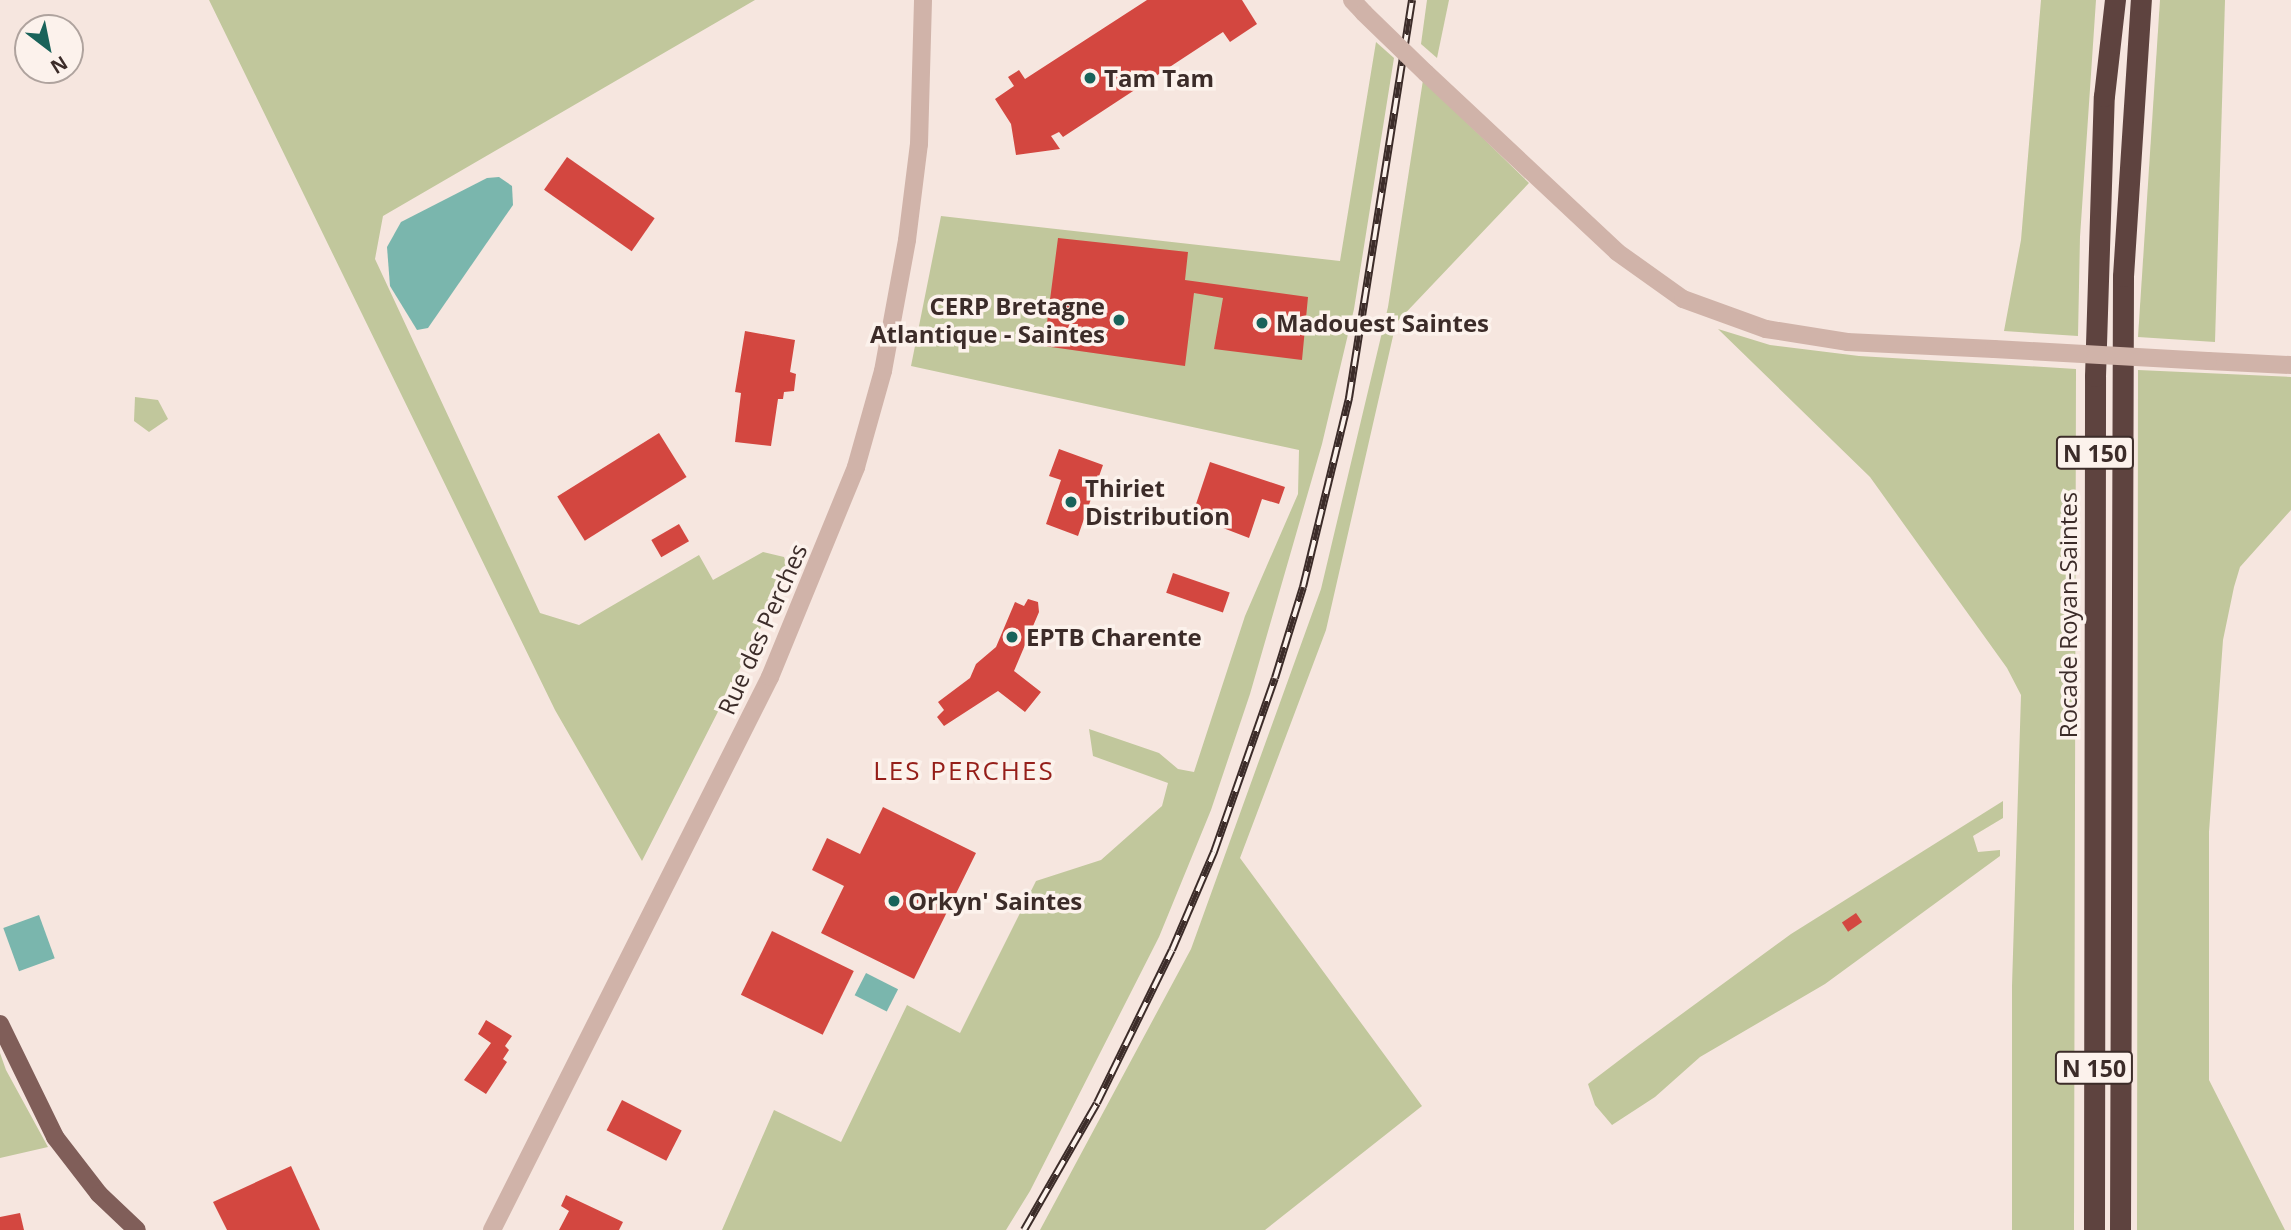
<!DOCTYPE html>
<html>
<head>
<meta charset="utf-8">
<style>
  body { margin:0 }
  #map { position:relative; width:2291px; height:1230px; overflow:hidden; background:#f6e6df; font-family:"Open Sans",sans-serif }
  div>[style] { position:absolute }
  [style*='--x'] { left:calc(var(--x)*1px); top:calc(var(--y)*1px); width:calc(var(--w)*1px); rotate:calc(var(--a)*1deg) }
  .green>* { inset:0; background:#c1c79c }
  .water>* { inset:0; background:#7ab6ad; transform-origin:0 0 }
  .building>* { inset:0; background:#d34740; transform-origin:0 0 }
  .minor>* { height:18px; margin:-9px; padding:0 9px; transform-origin:9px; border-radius:9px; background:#d0b3a9 }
  .major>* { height:18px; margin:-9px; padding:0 9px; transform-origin:9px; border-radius:9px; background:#805e59 }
  .highway>* { height:21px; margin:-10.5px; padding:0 10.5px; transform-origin:10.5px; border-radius:10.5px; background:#5e433f }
  .rail>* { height:8px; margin-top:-4px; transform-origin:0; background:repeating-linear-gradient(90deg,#fcf2ec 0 16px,#3c2c29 0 32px); box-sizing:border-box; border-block:2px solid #3c2c29 }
  .minor-bridge>* { height:18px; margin:-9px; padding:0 9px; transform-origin:9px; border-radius:9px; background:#d0b3a9 }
  .dots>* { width:19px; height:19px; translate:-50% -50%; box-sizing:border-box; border:4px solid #fcf2ec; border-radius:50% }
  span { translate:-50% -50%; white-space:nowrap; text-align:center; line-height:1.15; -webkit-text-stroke:7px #fcf2ec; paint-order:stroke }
  .shield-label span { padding:2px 5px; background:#fcf2ec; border:2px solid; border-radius:5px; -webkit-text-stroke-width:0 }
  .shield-label { font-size:23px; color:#3c2c29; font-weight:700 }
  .poi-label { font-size:24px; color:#3c2c29; font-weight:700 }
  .left { translate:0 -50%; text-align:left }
  .right { translate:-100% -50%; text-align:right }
  .street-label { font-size:24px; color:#3c2c29 }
  .neighbourhood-label { font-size:26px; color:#951e19; letter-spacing:2px }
  .north { position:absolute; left:14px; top:14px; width:70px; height:70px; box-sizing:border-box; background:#fcf2ec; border:2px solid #afa39e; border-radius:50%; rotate:148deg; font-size:19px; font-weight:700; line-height:28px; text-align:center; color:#3c2c29 }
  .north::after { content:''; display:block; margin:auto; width:24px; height:32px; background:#19635a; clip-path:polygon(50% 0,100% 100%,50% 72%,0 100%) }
</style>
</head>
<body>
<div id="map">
  <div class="green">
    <i style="clip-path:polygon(209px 0,755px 0,383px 216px,375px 259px,540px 613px,579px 625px,699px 555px,713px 580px,763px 552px,784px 557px,789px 572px,642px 861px,555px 710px)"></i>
    <i style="clip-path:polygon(1427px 0,1449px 0,1437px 58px,1421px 44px)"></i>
    <i style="clip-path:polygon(2041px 0,2096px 0,2080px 237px,2078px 336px,2004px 331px,2021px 240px)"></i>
    <i style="clip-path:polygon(2160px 0,2225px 0,2215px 342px,2138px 337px)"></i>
    <i style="clip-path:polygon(1376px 42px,1394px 58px,1354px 309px,1322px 444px,1250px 694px,1211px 810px,1159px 937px,1030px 1191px,1006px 1230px,722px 1230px,774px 1110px,841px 1142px,907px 1005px,960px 1033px,1036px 881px,1101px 860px,1162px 806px,1168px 783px,1093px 756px,1089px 729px,1159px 753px,1178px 769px,1194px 772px,1245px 616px,1298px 494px,1299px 450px,911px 366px,941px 216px,1340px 261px)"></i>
    <i style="clip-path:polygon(1423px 80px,1529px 183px,1396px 323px,1326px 630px,1240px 858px,1422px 1106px,1265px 1230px,1040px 1230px,1191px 949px,1321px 589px,1388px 307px)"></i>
    <i style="clip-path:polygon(1718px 329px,1770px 345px,1859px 356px,2076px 369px,2074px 1230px,2012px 1230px,2012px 986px,2021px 695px,2007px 668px,1870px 477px)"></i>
    <i style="clip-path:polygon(2138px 370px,2291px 377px,2291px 510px,2240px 567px,2234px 587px,2223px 640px,2209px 832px,2209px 1080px,2285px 1230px,2137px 1230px)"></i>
    <i style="clip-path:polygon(135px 397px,158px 400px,168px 419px,149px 432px,134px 421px)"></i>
    <i style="clip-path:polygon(2003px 801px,2003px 818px,1973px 836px,1978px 852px,2000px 850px,2000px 856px,1825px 984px,1700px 1057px,1655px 1097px,1612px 1125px,1595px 1105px,1588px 1084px,1638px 1046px,1791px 934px)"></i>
    <i style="clip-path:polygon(0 1053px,6px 1070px,48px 1147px,0 1158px)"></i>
  </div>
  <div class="water">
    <i style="clip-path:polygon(499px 177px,512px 186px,513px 205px,428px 328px,417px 330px,390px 286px,387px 247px,401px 222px,487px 178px)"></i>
    <i style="left:39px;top:915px;width:46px;height:38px;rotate:70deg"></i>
    <i style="left:866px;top:973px;width:36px;height:25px;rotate:27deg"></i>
  </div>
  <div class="building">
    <i style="clip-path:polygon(1147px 0,1242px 0,1257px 24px,1230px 42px,1223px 32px,1063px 137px,1059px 132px,1051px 136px,1060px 149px,1016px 155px,1011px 124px,995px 99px,1014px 86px,1008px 77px,1019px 70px,1025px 79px)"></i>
    <i style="left:567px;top:157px;width:107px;height:40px;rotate:35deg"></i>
    <i style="clip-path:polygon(1058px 238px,1188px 252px,1185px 280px,1308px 297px,1302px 360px,1214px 349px,1223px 298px,1194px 293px,1185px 366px,1044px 346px)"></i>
    <i style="clip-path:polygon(745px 331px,795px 340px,790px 372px,796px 374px,794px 391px,784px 392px,783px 399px,778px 399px,771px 446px,735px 442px,741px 393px,735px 392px)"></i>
    <i style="left:659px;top:433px;width:52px;height:120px;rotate:58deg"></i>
    <i style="clip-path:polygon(1059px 449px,1103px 465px,1078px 536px,1046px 524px,1061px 480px,1049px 476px)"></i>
    <i style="clip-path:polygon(1210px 462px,1285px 487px,1279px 504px,1262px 499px,1249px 538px,1192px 516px)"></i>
    <i style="left:679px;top:524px;width:20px;height:32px;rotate:60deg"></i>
    <i style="left:1173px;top:573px;width:60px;height:21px;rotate:19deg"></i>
    <i style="clip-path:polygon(1028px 599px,1038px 602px,1039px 612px,1014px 671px,1041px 692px,1025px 712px,998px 691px,944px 726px,937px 717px,944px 710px,938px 702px,970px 678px,976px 664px,996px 647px,1015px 602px,1024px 606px)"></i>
    <i style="clip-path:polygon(883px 807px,976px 853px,914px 979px,821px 933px,844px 886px,812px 870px,827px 838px,860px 854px)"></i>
    <i style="left:1856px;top:913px;width:11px;height:17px;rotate:56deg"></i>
    <i style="left:772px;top:931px;width:91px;height:71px;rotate:26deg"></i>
    <i style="clip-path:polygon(486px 1020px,512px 1036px,505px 1046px,509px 1050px,503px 1059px,507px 1062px,486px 1094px,464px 1080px,491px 1043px,478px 1034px)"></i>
    <i style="left:622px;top:1100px;width:67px;height:34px;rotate:27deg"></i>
    <i style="clip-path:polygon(291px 1166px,320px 1230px,227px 1230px,213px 1202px)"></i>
    <i style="clip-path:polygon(566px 1195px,623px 1222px,619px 1230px,559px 1230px,569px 1211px,561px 1206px)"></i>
    <i style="clip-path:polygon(20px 1213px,24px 1230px,0 1230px,0 1217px)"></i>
  </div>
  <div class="minor">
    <i style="--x:1352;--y:0;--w:18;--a:47"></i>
    <i style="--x:1426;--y:73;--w:262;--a:43.1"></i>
    <i style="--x:1617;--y:252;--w:81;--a:35.5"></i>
    <i style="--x:1683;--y:299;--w:88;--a:19.9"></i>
    <i style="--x:1766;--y:329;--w:82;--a:9.1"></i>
    <i style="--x:1847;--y:342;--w:147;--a:2.7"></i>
    <i style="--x:2208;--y:361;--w:83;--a:2.8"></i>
    <i style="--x:492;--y:1230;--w:619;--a:-63.31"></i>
    <i style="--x:770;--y:677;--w:227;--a:-67.7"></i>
    <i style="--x:856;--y:467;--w:100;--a:-74.3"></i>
    <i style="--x:883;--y:371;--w:133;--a:-79.6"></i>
    <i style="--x:907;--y:240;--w:97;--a:-82.9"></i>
    <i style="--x:919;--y:144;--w:144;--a:-88.4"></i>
  </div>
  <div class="major">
    <i style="--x:0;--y:1024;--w:126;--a:64"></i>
    <i style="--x:55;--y:1137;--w:72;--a:52.3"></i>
    <i style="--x:99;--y:1194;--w:52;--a:43.5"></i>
  </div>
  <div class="highway">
    <i style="--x:2094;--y:1230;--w:854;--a:-89.93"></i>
    <i style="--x:2095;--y:376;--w:280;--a:-88.2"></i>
    <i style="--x:2104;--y:96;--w:97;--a:-83.5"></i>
    <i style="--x:2120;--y:1230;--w:954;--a:-89.82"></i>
    <i style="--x:2123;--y:276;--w:277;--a:-86.3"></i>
  </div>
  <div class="rail">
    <i style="--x:1024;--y:1230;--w:146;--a:-60.1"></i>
    <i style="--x:1097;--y:1103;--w:170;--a:-63.9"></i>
    <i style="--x:1172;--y:950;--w:107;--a:-66.8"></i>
    <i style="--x:1214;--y:852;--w:184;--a:-70.7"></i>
    <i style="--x:1275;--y:678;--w:95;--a:-72.9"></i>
    <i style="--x:1303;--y:587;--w:195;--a:-76.3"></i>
    <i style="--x:1349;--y:398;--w:403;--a:-81"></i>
  </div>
  <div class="minor-bridge">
    <i style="--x:1364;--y:13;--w:86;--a:44.1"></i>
    <i style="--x:1994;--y:349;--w:214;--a:3.2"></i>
  </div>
  <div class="dots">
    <i style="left:1090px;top:78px;background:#19635a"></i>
    <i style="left:1119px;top:320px;background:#19635a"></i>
    <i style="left:1262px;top:323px;background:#19635a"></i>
    <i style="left:1071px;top:502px;background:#19635a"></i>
    <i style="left:1012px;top:637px;background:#19635a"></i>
    <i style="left:894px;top:901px;background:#19635a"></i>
  </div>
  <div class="shield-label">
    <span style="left:2095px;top:453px">N 150</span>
    <span style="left:2094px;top:1068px">N 150</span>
  </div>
  <div class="poi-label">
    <span class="left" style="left:1104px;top:78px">Tam Tam</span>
    <span class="right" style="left:1105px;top:320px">CERP Bretagne<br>Atlantique - Saintes</span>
    <span class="left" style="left:1276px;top:323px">Madouest Saintes</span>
    <span class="left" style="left:1085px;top:502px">Thiriet<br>Distribution</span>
    <span class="left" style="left:1026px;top:637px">EPTB Charente</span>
    <span class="left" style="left:908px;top:901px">Orkyn' Saintes</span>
  </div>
  <div class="street-label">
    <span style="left:2068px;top:615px;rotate:-90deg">Rocade Royan-Saintes</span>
    <span style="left:762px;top:629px;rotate:-66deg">Rue des Perches</span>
  </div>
  <div class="neighbourhood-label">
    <span style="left:964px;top:771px">LES PERCHES</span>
  </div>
  <div class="north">N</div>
</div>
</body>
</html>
